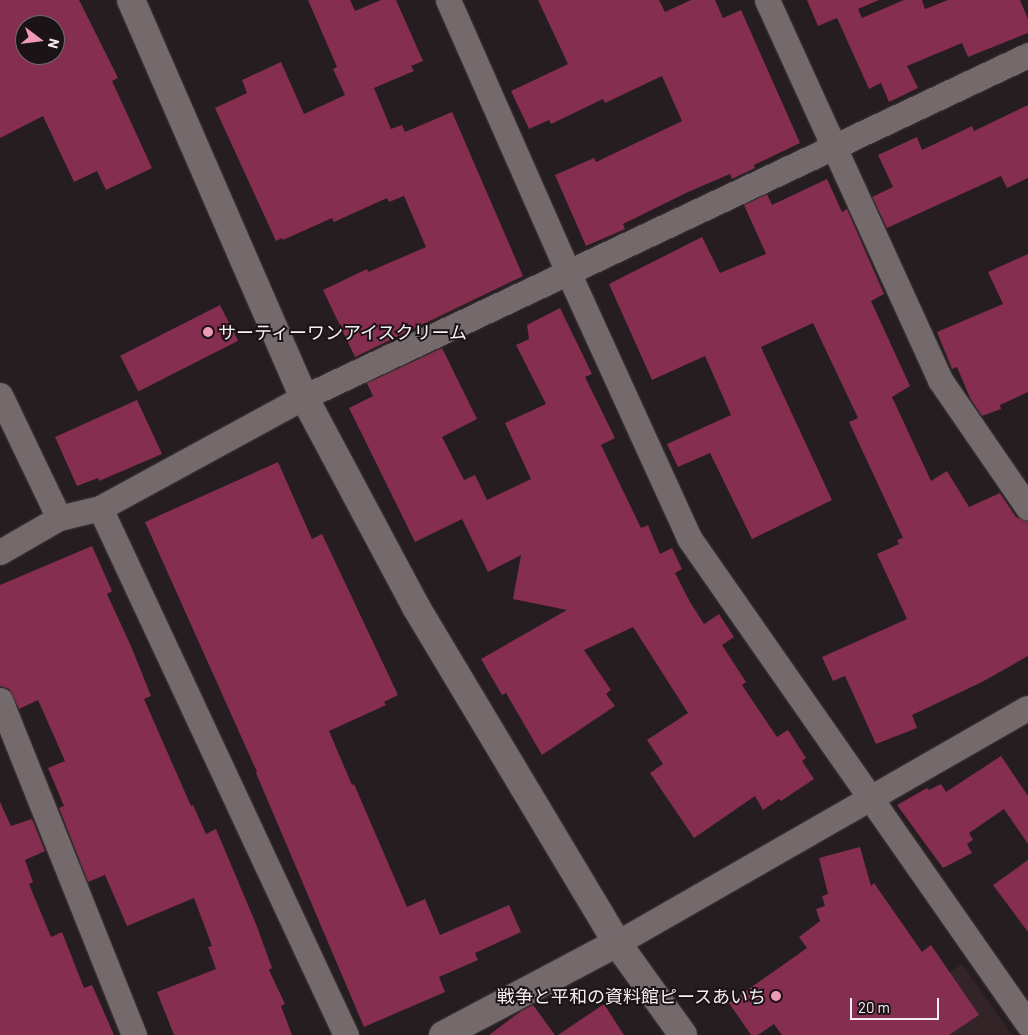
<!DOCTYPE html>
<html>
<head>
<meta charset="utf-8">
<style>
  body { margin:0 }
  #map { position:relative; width:1028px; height:1035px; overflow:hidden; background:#251d1f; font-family:Barlow,"Noto Sans JP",sans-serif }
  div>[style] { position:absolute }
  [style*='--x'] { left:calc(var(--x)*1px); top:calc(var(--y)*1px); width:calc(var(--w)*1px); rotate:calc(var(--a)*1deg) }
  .built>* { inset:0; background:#332428 }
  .building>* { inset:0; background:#852e4f; transform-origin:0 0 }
  .roads { filter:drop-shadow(0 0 1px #413a3c) drop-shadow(0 0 1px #413a3c) }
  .minor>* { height:25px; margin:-12.5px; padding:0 12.5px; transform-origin:12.5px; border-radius:12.5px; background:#746a6c }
  .tertiary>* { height:28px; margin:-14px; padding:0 14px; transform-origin:14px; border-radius:14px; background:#746a6c }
  .dots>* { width:14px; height:14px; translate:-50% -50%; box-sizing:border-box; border:2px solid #1b1316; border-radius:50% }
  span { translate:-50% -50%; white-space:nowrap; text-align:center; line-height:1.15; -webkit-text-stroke:4px #1b1316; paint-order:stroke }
  .poi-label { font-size:18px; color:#f4eef0 }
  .left { translate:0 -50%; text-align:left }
  .right { translate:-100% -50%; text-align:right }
  .north { position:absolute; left:15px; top:15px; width:50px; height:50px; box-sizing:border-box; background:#1b1316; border:1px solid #726b6d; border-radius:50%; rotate:105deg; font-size:14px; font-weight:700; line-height:20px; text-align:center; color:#f4eef0 }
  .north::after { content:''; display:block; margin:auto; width:18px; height:22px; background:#f09ab5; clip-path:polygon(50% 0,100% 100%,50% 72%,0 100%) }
  .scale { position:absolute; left:850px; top:998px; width:89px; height:22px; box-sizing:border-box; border:2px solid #f4eef0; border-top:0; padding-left:6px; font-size:15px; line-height:18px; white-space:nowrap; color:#f4eef0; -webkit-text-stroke:4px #1b1316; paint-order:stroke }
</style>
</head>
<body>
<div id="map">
  <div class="built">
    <i style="clip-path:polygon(962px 964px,1012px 1035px,857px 1035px)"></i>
  </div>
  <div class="building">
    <i style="clip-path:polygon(evenodd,0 0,79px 0,118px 78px,112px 81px,152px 168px,106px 190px,97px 171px,74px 182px,43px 116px,0 138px,0 0,25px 25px,55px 25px,55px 55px,25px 55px,25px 25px)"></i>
    <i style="clip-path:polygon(308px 0,350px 0,355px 11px,381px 0,396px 0,423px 61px,411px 66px,414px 71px,374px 88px,391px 129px,402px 125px,405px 132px,452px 112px,523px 276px,355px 357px,323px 290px,367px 269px,368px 272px,426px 247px,404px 196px,389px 202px,387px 198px,334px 222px,332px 218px,283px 240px,282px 238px,276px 241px,215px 108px,247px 93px,242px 80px,281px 62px,304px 114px,345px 95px,333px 69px,337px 67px)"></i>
    <i style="clip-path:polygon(538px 0,659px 0,665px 12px,691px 0,715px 0,723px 18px,741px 10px,800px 143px,754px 165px,755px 168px,732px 179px,730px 174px,688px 192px,623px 224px,625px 229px,586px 246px,555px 175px,594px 158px,596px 162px,682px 121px,662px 76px,605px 103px,603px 99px,551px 124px,549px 120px,529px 129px,511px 91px,568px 64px)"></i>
    <i style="clip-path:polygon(807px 0,879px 0,858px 9px,862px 18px,904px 0,922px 0,925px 9px,948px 0,1020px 0,1028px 19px,1028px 33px,968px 57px,962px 43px,907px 66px,918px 88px,889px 102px,881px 83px,869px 89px,837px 18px,818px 26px)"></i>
    <i style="clip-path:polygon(1028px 105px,1028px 178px,1007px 188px,1001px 176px,887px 228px,872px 197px,893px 187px,878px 155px,917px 137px,922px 150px,972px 126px,974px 131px)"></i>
    <i style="clip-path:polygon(827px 179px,842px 212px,847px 209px,884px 294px,871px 301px,910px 386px,892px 397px,931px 481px,947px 471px,969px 507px,1000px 493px,1016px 517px,1028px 522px,1028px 656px,982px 682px,912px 715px,917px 728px,876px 744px,845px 676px,833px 681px,822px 657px,907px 619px,877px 554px,899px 544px,897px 540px,903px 538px,849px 422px,858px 418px,813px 323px,761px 347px,832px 500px,752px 539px,710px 453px,678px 467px,667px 444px,731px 415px,705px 356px,652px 380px,609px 284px,702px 237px,720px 273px,766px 254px,744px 205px,767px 194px,772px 205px)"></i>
    <i style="clip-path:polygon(1028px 254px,1028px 392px,1000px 405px,1001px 409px,982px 416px,970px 398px,957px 367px,952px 369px,937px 332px,1003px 304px,988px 272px)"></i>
    <i style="left:220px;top:305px;width:40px;height:112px;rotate:63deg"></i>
    <i style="clip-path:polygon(560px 308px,592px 374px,585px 377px,615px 438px,601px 445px,641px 528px,648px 525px,660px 554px,672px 548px,682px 569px,675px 573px,690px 602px,704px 624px,719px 614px,734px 637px,722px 645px,746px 682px,742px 685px,777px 737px,788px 730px,806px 758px,802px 761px,814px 779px,781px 801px,779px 799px,763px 810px,755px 796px,694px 838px,650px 773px,663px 764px,647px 740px,688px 713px,633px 627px,584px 650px,611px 690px,606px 694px,615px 706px,542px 755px,506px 693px,502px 695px,481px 659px,567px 610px,513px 599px,521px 555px,488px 572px,462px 519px,415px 542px,349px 408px,373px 396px,367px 383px,442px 348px,477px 419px,442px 437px,464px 480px,475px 475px,487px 500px,531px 479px,505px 423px,546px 404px,516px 345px,529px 339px,527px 325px)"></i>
    <i style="clip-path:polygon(137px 400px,162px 454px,99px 481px,98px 478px,77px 486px,55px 437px)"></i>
    <i style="clip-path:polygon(278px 462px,312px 539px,322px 534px,398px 695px,384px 702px,386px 705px,329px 731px,352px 785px,354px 784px,407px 907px,425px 899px,440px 935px,509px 905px,521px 932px,475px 953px,478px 960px,439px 977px,445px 992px,364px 1027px,256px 773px,257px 772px,145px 522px)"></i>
    <i style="clip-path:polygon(92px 546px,112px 591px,107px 594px,131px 646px,151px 696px,144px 699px,191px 806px,193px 805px,206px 834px,216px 829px,256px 924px,272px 968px,269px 970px,285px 1004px,281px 1006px,292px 1035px,174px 1035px,157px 992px,216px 969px,208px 947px,212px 946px,194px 898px,127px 926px,105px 875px,88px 882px,59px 808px,64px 806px,48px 768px,65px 761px,38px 700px,19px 709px,9px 689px,0 686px,0 585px)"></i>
    <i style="clip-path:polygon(1001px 756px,1028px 796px,1028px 844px,1004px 809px,969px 833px,973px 840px,967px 844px,972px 853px,943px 868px,897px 805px,927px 788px,929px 790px,941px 784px,946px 792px)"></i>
    <i style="clip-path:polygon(0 802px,11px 826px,32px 819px,45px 851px,25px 860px,33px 882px,29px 884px,51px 937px,62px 932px,84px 988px,92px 985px,114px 1035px,0 1035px)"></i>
    <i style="clip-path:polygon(860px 847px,871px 886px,874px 883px,922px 952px,931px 945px,979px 1015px,949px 1035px,782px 1035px,774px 1024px,758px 1035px,751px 1035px,729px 1003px,807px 948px,799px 937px,820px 921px,816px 909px,825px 906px,822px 896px,828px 894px,819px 858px)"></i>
    <i style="clip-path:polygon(1028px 860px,1028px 932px,993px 885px)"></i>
    <i style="clip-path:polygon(604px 1004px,624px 1035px,558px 1035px)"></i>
    <i style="clip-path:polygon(533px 1005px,555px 1035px,489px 1035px,521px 1011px)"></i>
  </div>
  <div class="roads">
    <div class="minor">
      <i style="--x:448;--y:0;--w:297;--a:66.2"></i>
      <i style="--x:568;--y:272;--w:292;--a:65.5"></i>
      <i style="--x:689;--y:538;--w:593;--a:55.1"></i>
      <i style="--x:767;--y:0;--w:418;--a:65.5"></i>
      <i style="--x:940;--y:380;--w:155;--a:55.5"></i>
      <i style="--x:0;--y:395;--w:136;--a:64.4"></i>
      <i style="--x:100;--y:508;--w:582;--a:64.98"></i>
      <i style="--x:0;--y:552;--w:68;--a:-30"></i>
      <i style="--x:59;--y:518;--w:42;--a:-13.7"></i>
      <i style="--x:100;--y:508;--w:232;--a:-28.6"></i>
      <i style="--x:304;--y:397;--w:801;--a:-25.28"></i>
      <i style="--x:0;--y:700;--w:361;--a:68.2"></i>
      <i style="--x:617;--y:943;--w:473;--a:-29.8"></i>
    </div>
    <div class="tertiary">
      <i style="--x:131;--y:0;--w:433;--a:66.5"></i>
      <i style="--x:304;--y:397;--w:238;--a:61.9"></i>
      <i style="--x:416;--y:607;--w:392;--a:59.1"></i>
      <i style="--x:617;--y:943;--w:113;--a:54.3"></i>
      <i style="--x:443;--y:1035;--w:197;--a:-27.9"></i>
    </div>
  </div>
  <div class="dots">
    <i style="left:208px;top:332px;background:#f09ab5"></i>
    <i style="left:776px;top:996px;background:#f09ab5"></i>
  </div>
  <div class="poi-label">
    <span class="left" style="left:218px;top:332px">サーティーワンアイスクリーム</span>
    <span class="right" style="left:766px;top:996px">戦争と平和の資料館ピースあいち</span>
  </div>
  <div class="north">N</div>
  <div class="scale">20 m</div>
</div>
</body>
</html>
